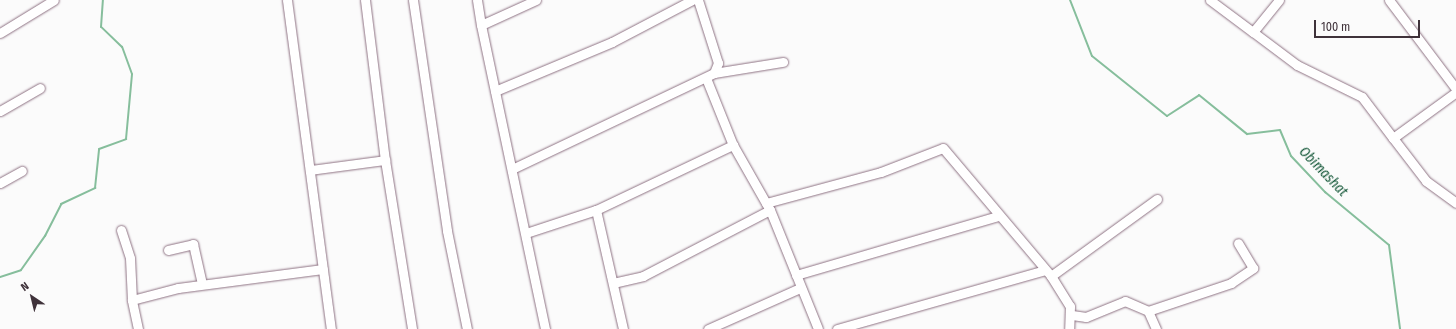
<!DOCTYPE html>
<html>
<head>
<meta charset="utf-8">
<style>
  body { margin:0 }
  #map { position:relative; width:1456px; height:329px; overflow:hidden; background:#fbfbfb; font-family:"Fira Sans Condensed",sans-serif }
  div>[style] { position:absolute }
  [style*='--x'] { left:calc(var(--x)*1px); top:calc(var(--y)*1px); width:calc(var(--w)*1px); rotate:calc(var(--a)*1deg) }
  .stream>* { height:2px; margin:-1px; padding:0 1px; transform-origin:1px; border-radius:1px; background:#86be9c }
  .roads { filter:drop-shadow(0 0 1px #8e7283) drop-shadow(0 0 1px #8e7283) }
  .minor>* { height:9px; margin:-4.5px; padding:0 4.5px; transform-origin:4.5px; border-radius:4.5px; background:#fff }
  span { translate:-50% -50%; white-space:nowrap; text-align:center; line-height:1.15; -webkit-text-stroke:3px #fbfbfb; paint-order:stroke }
  .water-label { font-size:14px; color:#0e5333; font-style:italic }
  .north { position:absolute; left:12px; top:277px; width:40px; height:40px; -webkit-text-stroke:3px #fbfbfb; paint-order:stroke; rotate:325deg; font-size:11px; font-weight:700; line-height:16px; text-align:center; color:#3f323a }
  .north::after { content:''; display:block; margin:auto; width:14px; height:18px; background:#3f323a; clip-path:polygon(50% 0,100% 100%,50% 72%,0 100%) }
  .scale { position:absolute; left:1314px; top:20px; width:106px; height:18px; box-sizing:border-box; border:2px solid #3f323a; border-top:0; padding-left:5px; font-size:12px; line-height:14px; white-space:nowrap; color:#3f323a; -webkit-text-stroke:3px #fbfbfb; paint-order:stroke }
</style>
</head>
<body>
<div id="map">
  <div class="stream">
    <i style="--x:1070;--y:0;--w:60;--a:68.6"></i>
    <i style="--x:1092;--y:56;--w:96;--a:38.7"></i>
    <i style="--x:1167;--y:116;--w:38;--a:-33"></i>
    <i style="--x:1199;--y:95;--w:62;--a:39.1"></i>
    <i style="--x:1247;--y:134;--w:33;--a:-7"></i>
    <i style="--x:1280;--y:130;--w:28;--a:67"></i>
    <i style="--x:1291;--y:156;--w:50;--a:46.6"></i>
    <i style="--x:1325;--y:192;--w:83;--a:39.6"></i>
    <i style="--x:1389;--y:245;--w:85;--a:82.5"></i>
    <i style="--x:0;--y:277;--w:22;--a:-18"></i>
    <i style="--x:21;--y:270;--w:42;--a:-54.8"></i>
    <i style="--x:45;--y:236;--w:36;--a:-63"></i>
    <i style="--x:61;--y:204;--w:38;--a:-25"></i>
    <i style="--x:95;--y:188;--w:39;--a:-84"></i>
    <i style="--x:99;--y:149;--w:29;--a:-20"></i>
    <i style="--x:126;--y:139;--w:65;--a:-84.7"></i>
    <i style="--x:132;--y:74;--w:29;--a:-110"></i>
    <i style="--x:122;--y:47;--w:29;--a:-136"></i>
    <i style="--x:101;--y:27;--w:27;--a:-86"></i>
  </div>
  <div class="roads">
    <div class="minor">
      <i style="--x:287;--y:0;--w:332;--a:82.4"></i>
      <i style="--x:365;--y:0;--w:161;--a:82.9"></i>
      <i style="--x:385;--y:160;--w:171;--a:80.9"></i>
      <i style="--x:413;--y:0;--w:233;--a:81.6"></i>
      <i style="--x:447;--y:231;--w:100;--a:78.5"></i>
      <i style="--x:477;--y:0;--w:25;--a:81"></i>
      <i style="--x:536;--y:0;--w:60;--a:155.6"></i>
      <i style="--x:481;--y:25;--w:311;--a:78.1"></i>
      <i style="--x:1210;--y:0;--w:54;--a:36.7"></i>
      <i style="--x:1279;--y:0;--w:41;--a:129.1"></i>
      <i style="--x:1253;--y:32;--w:55;--a:36.9"></i>
      <i style="--x:1297;--y:65;--w:72;--a:26.2"></i>
      <i style="--x:1362;--y:97;--w:51;--a:52.9"></i>
      <i style="--x:1393;--y:138;--w:78;--a:-36.1"></i>
      <i style="--x:1389;--y:0;--w:111;--a:53"></i>
      <i style="--x:0;--y:33;--w:63;--a:-31.4"></i>
      <i style="--x:714;--y:73;--w:70;--a:-9.1"></i>
      <i style="--x:706;--y:78;--w:72;--a:68.1"></i>
      <i style="--x:733;--y:145;--w:75;--a:60.4"></i>
      <i style="--x:770;--y:210;--w:128;--a:68"></i>
      <i style="--x:495;--y:91;--w:127;--a:-22.7"></i>
      <i style="--x:612;--y:42;--w:90;--a:-27.7"></i>
      <i style="--x:0;--y:111;--w:46;--a:-29.9"></i>
      <i style="--x:1393;--y:138;--w:54;--a:52.5"></i>
      <i style="--x:1426;--y:181;--w:37;--a:36"></i>
      <i style="--x:512;--y:169;--w:224;--a:-25.4"></i>
      <i style="--x:714;--y:73;--w:11;--a:-68"></i>
      <i style="--x:718;--y:63;--w:66;--a:-107.6"></i>
      <i style="--x:310;--y:170;--w:76;--a:-7.6"></i>
      <i style="--x:0;--y:183;--w:25;--a:-29"></i>
      <i style="--x:766;--y:203;--w:119;--a:-15.1"></i>
      <i style="--x:881;--y:172;--w:66;--a:-21.2"></i>
      <i style="--x:943;--y:148;--w:167;--a:49.8"></i>
      <i style="--x:1051;--y:276;--w:36;--a:58"></i>
      <i style="--x:1070;--y:306;--w:23;--a:92"></i>
      <i style="--x:596;--y:210;--w:122;--a:77.2"></i>
      <i style="--x:121;--y:230;--w:29;--a:72"></i>
      <i style="--x:130;--y:258;--w:42;--a:87.3"></i>
      <i style="--x:526;--y:233;--w:74;--a:-18.2"></i>
      <i style="--x:596;--y:210;--w:152;--a:-25.4"></i>
      <i style="--x:168;--y:250;--w:26;--a:-13"></i>
      <i style="--x:193;--y:244;--w:41;--a:77.3"></i>
      <i style="--x:796;--y:275;--w:210;--a:-16.3"></i>
      <i style="--x:1051;--y:276;--w:131;--a:-36"></i>
      <i style="--x:613;--y:283;--w:31;--a:-13"></i>
      <i style="--x:643;--y:276;--w:143;--a:-27.5"></i>
      <i style="--x:1148;--y:311;--w:88;--a:-18.6"></i>
      <i style="--x:1231;--y:283;--w:27;--a:-34"></i>
      <i style="--x:1253;--y:268;--w:29;--a:-121"></i>
      <i style="--x:1072;--y:315;--w:14;--a:8"></i>
      <i style="--x:1086;--y:317;--w:42;--a:-22.3"></i>
      <i style="--x:1125;--y:301;--w:25;--a:23"></i>
      <i style="--x:1148;--y:311;--w:20;--a:66"></i>
      <i style="--x:138;--y:329;--w:30;--a:-102"></i>
      <i style="--x:132;--y:300;--w:48;--a:-14.6"></i>
      <i style="--x:178;--y:288;--w:146;--a:-7.5"></i>
      <i style="--x:708;--y:329;--w:101;--a:-24"></i>
      <i style="--x:837;--y:329;--w:216;--a:-15.8"></i>
    </div>
  </div>
  <div class="water-label">
    <span style="left:1323px;top:172px;rotate:46deg">Obimashat</span>
  </div>
  <div class="north">N</div>
  <div class="scale">100 m</div>
</div>
</body>
</html>
